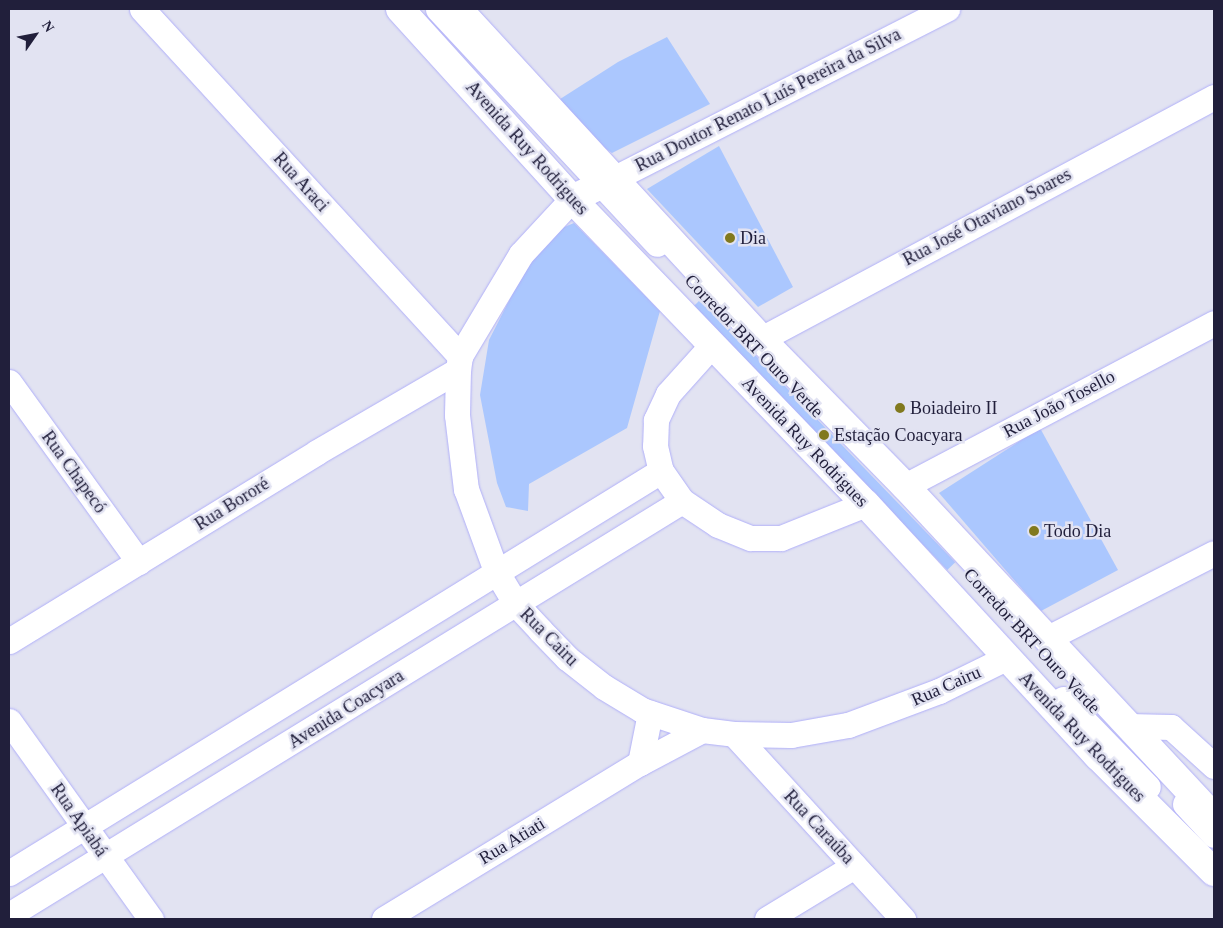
<!DOCTYPE html>
<html>
<head>
<meta charset="utf-8">
<style>
  body { margin:0 }
  #map { position:relative; width:1223px; height:928px; overflow:hidden; background:#e2e3f2; font-family:"Times New Roman",serif }
  div>[style] { position:absolute }
  [style*='--x'] { left:calc(var(--x)*1px); top:calc(var(--y)*1px); width:calc(var(--w)*1px); rotate:calc(var(--a)*1deg) }
  .building>* { inset:0; background:#abc7fe; transform-origin:0 0 }
  .roads { filter:drop-shadow(0 0 1px #b0aff9) drop-shadow(0 0 1px #b0aff9) }
  .minor>* { height:25px; margin:-12.5px; padding:0 12.5px; transform-origin:12.5px; border-radius:12.5px; background:#fff }
  .major>* { height:28px; margin:-14px; padding:0 14px; transform-origin:14px; border-radius:14px; background:#fff }
  .dots>* { width:14px; height:14px; translate:-50% -50%; box-sizing:border-box; border:2px solid #e2e3f2; border-radius:50% }
  span { translate:-50% -50%; white-space:nowrap; text-align:center; line-height:1.15; -webkit-text-stroke:5px #e2e3f2; paint-order:stroke }
  .street-label { font-size:18px; color:#211f3b }
  .poi-label { font-size:18px; color:#211f3b }
  .left { translate:0 -50%; text-align:left }
  .frame { position:absolute; inset:0; border:10px solid #211f3b; pointer-events:none }
  .north { position:absolute; left:10px; top:10px; width:50px; height:50px; -webkit-text-stroke:4px #e2e3f2; paint-order:stroke; rotate:57deg; font-size:14px; font-weight:700; line-height:20px; text-align:center; color:#211f3b }
  .north::after { content:''; display:block; margin:auto; width:18px; height:22px; background:#211f3b; clip-path:polygon(50% 0,100% 100%,50% 72%,0 100%) }
</style>
</head>
<body>
<div id="map">
  <div class="building">
    <i style="clip-path:polygon(667px 37px,710px 104px,612px 153px,595px 142px,557px 101px,618px 62px)"></i>
    <i style="clip-path:polygon(719px 146px,793px 287px,758px 307px,647px 189px)"></i>
    <i style="clip-path:polygon(574px 223px,660px 311px,627px 428px,529px 484px,528px 511px,506px 507px,497px 483px,480px 395px,489px 340px,519px 281px,550px 233px)"></i>
    <i style="left:701px;top:299px;width:366px;height:11px;rotate:46deg"></i>
    <i style="clip-path:polygon(1040px 428px,1118px 570px,1041px 611px,939px 493px)"></i>
  </div>
  <div class="roads">
    <div class="minor">
      <i style="--x:142;--y:9;--w:471;--a:47.5"></i>
      <i style="--x:438;--y:9;--w:321;--a:47"></i>
      <i style="--x:615;--y:178;--w:373;--a:-27"></i>
      <i style="--x:572;--y:199;--w:75;--a:132.8"></i>
      <i style="--x:521;--y:254;--w:119;--a:120.9"></i>
      <i style="--x:460;--y:356;--w:14;--a:98"></i>
      <i style="--x:458;--y:370;--w:45;--a:91.3"></i>
      <i style="--x:457;--y:415;--w:75;--a:83.1"></i>
      <i style="--x:466;--y:489;--w:87;--a:69.9"></i>
      <i style="--x:496;--y:571;--w:37;--a:59"></i>
      <i style="--x:515;--y:603;--w:37;--a:47"></i>
      <i style="--x:540;--y:630;--w:39;--a:46"></i>
      <i style="--x:567;--y:658;--w:47;--a:38.1"></i>
      <i style="--x:604;--y:687;--w:44;--a:31.2"></i>
      <i style="--x:642;--y:710;--w:63;--a:18.4"></i>
      <i style="--x:702;--y:730;--w:32;--a:7"></i>
      <i style="--x:734;--y:734;--w:57;--a:1"></i>
      <i style="--x:791;--y:735;--w:58;--a:-10"></i>
      <i style="--x:848;--y:725;--w:97;--a:-20.5"></i>
      <i style="--x:939;--y:691;--w:75;--a:-26.2"></i>
      <i style="--x:761;--y:339;--w:514;--a:-28.11"></i>
      <i style="--x:711;--y:346;--w:64;--a:131.9"></i>
      <i style="--x:668;--y:394;--w:29;--a:115"></i>
      <i style="--x:656;--y:420;--w:26;--a:92"></i>
      <i style="--x:655;--y:446;--w:26;--a:77"></i>
      <i style="--x:661;--y:471;--w:37;--a:55"></i>
      <i style="--x:682;--y:501;--w:43;--a:33.7"></i>
      <i style="--x:718;--y:525;--w:35;--a:22"></i>
      <i style="--x:751;--y:538;--w:30;--a:0"></i>
      <i style="--x:781;--y:538;--w:92;--a:-21.8"></i>
      <i style="--x:9;--y:382;--w:222;--a:54.2"></i>
      <i style="--x:905;--y:486;--w:349;--a:-27.8"></i>
      <i style="--x:1048;--y:638;--w:186;--a:-27.1"></i>
      <i style="--x:9;--y:641;--w:361;--a:-31.5"></i>
      <i style="--x:317;--y:452;--w:163;--a:-30.2"></i>
      <i style="--x:1063;--y:699;--w:122;--a:46"></i>
      <i style="--x:9;--y:721;--w:244;--a:54.4"></i>
      <i style="--x:1128;--y:726;--w:43;--a:1.3"></i>
      <i style="--x:1171;--y:727;--w:58;--a:42.2"></i>
      <i style="--x:734;--y:734;--w:251;--a:47.6"></i>
      <i style="--x:640;--y:763;--w:51;--a:-78.7"></i>
      <i style="--x:1185;--y:804;--w:42;--a:46.9"></i>
      <i style="--x:9;--y:873;--w:766;--a:-31.66"></i>
      <i style="--x:9;--y:915;--w:790;--a:-31.6"></i>
      <i style="--x:384;--y:919;--w:300;--a:-31.4"></i>
      <i style="--x:640;--y:763;--w:70;--a:-28"></i>
      <i style="--x:767;--y:919;--w:102;--a:-31.3"></i>
    </div>
    <div class="major">
      <i style="--x:400;--y:9;--w:256;--a:47.8"></i>
      <i style="--x:572;--y:199;--w:424;--a:46.1"></i>
      <i style="--x:866;--y:504;--w:343;--a:47.4"></i>
      <i style="--x:1098;--y:756;--w:164;--a:45"></i>
      <i style="--x:458;--y:9;--w:448;--a:47.4"></i>
      <i style="--x:761;--y:339;--w:206;--a:45.6"></i>
      <i style="--x:905;--y:486;--w:453;--a:47"></i>
      <i style="--x:572;--y:199;--w:48;--a:-26"></i>
    </div>
  </div>
  <div class="dots">
    <i style="left:730px;top:238px;background:#81791e"></i>
    <i style="left:900px;top:408px;background:#81791e"></i>
    <i style="left:824px;top:435px;background:#81791e"></i>
    <i style="left:1034px;top:531px;background:#81791e"></i>
  </div>
  <div class="street-label">
    <span style="left:768px;top:100px;rotate:-27deg">Rua Doutor Renato Luís Pereira da Silva</span>
    <span style="left:527px;top:148px;rotate:48deg">Avenida Ruy Rodrigues</span>
    <span style="left:301px;top:182px;rotate:48deg">Rua Araci</span>
    <span style="left:987px;top:217px;rotate:-28deg">Rua José Otaviano Soares</span>
    <span style="left:754px;top:346px;rotate:46deg">Corredor BRT Ouro Verde</span>
    <span style="left:1059px;top:404px;rotate:-28deg">Rua João Tosello</span>
    <span style="left:805px;top:442px;rotate:46deg">Avenida Ruy Rodrigues</span>
    <span style="left:74px;top:472px;rotate:54deg">Rua Chapecó</span>
    <span style="left:232px;top:504px;rotate:-32deg">Rua Bororé</span>
    <span style="left:549px;top:637px;rotate:45deg">Rua Cairu</span>
    <span style="left:1032px;top:641px;rotate:47deg">Corredor BRT Ouro Verde</span>
    <span style="left:946px;top:686px;rotate:-24deg">Rua Cairu</span>
    <span style="left:346px;top:709px;rotate:-32deg">Avenida Coacyara</span>
    <span style="left:1082px;top:737px;rotate:46deg">Avenida Ruy Rodrigues</span>
    <span style="left:79px;top:820px;rotate:55deg">Rua Apiabá</span>
    <span style="left:819px;top:827px;rotate:47deg">Rua Caraúba</span>
    <span style="left:512px;top:841px;rotate:-31deg">Rua Atiati</span>
  </div>
  <div class="poi-label">
    <span class="left" style="left:740px;top:238px">Dia</span>
    <span class="left" style="left:910px;top:408px">Boiadeiro II</span>
    <span class="left" style="left:834px;top:435px">Estação Coacyara</span>
    <span class="left" style="left:1044px;top:531px">Todo Dia</span>
  </div>
  <div class="frame"></div>
  <div class="north">N</div>
</div>
</body>
</html>
